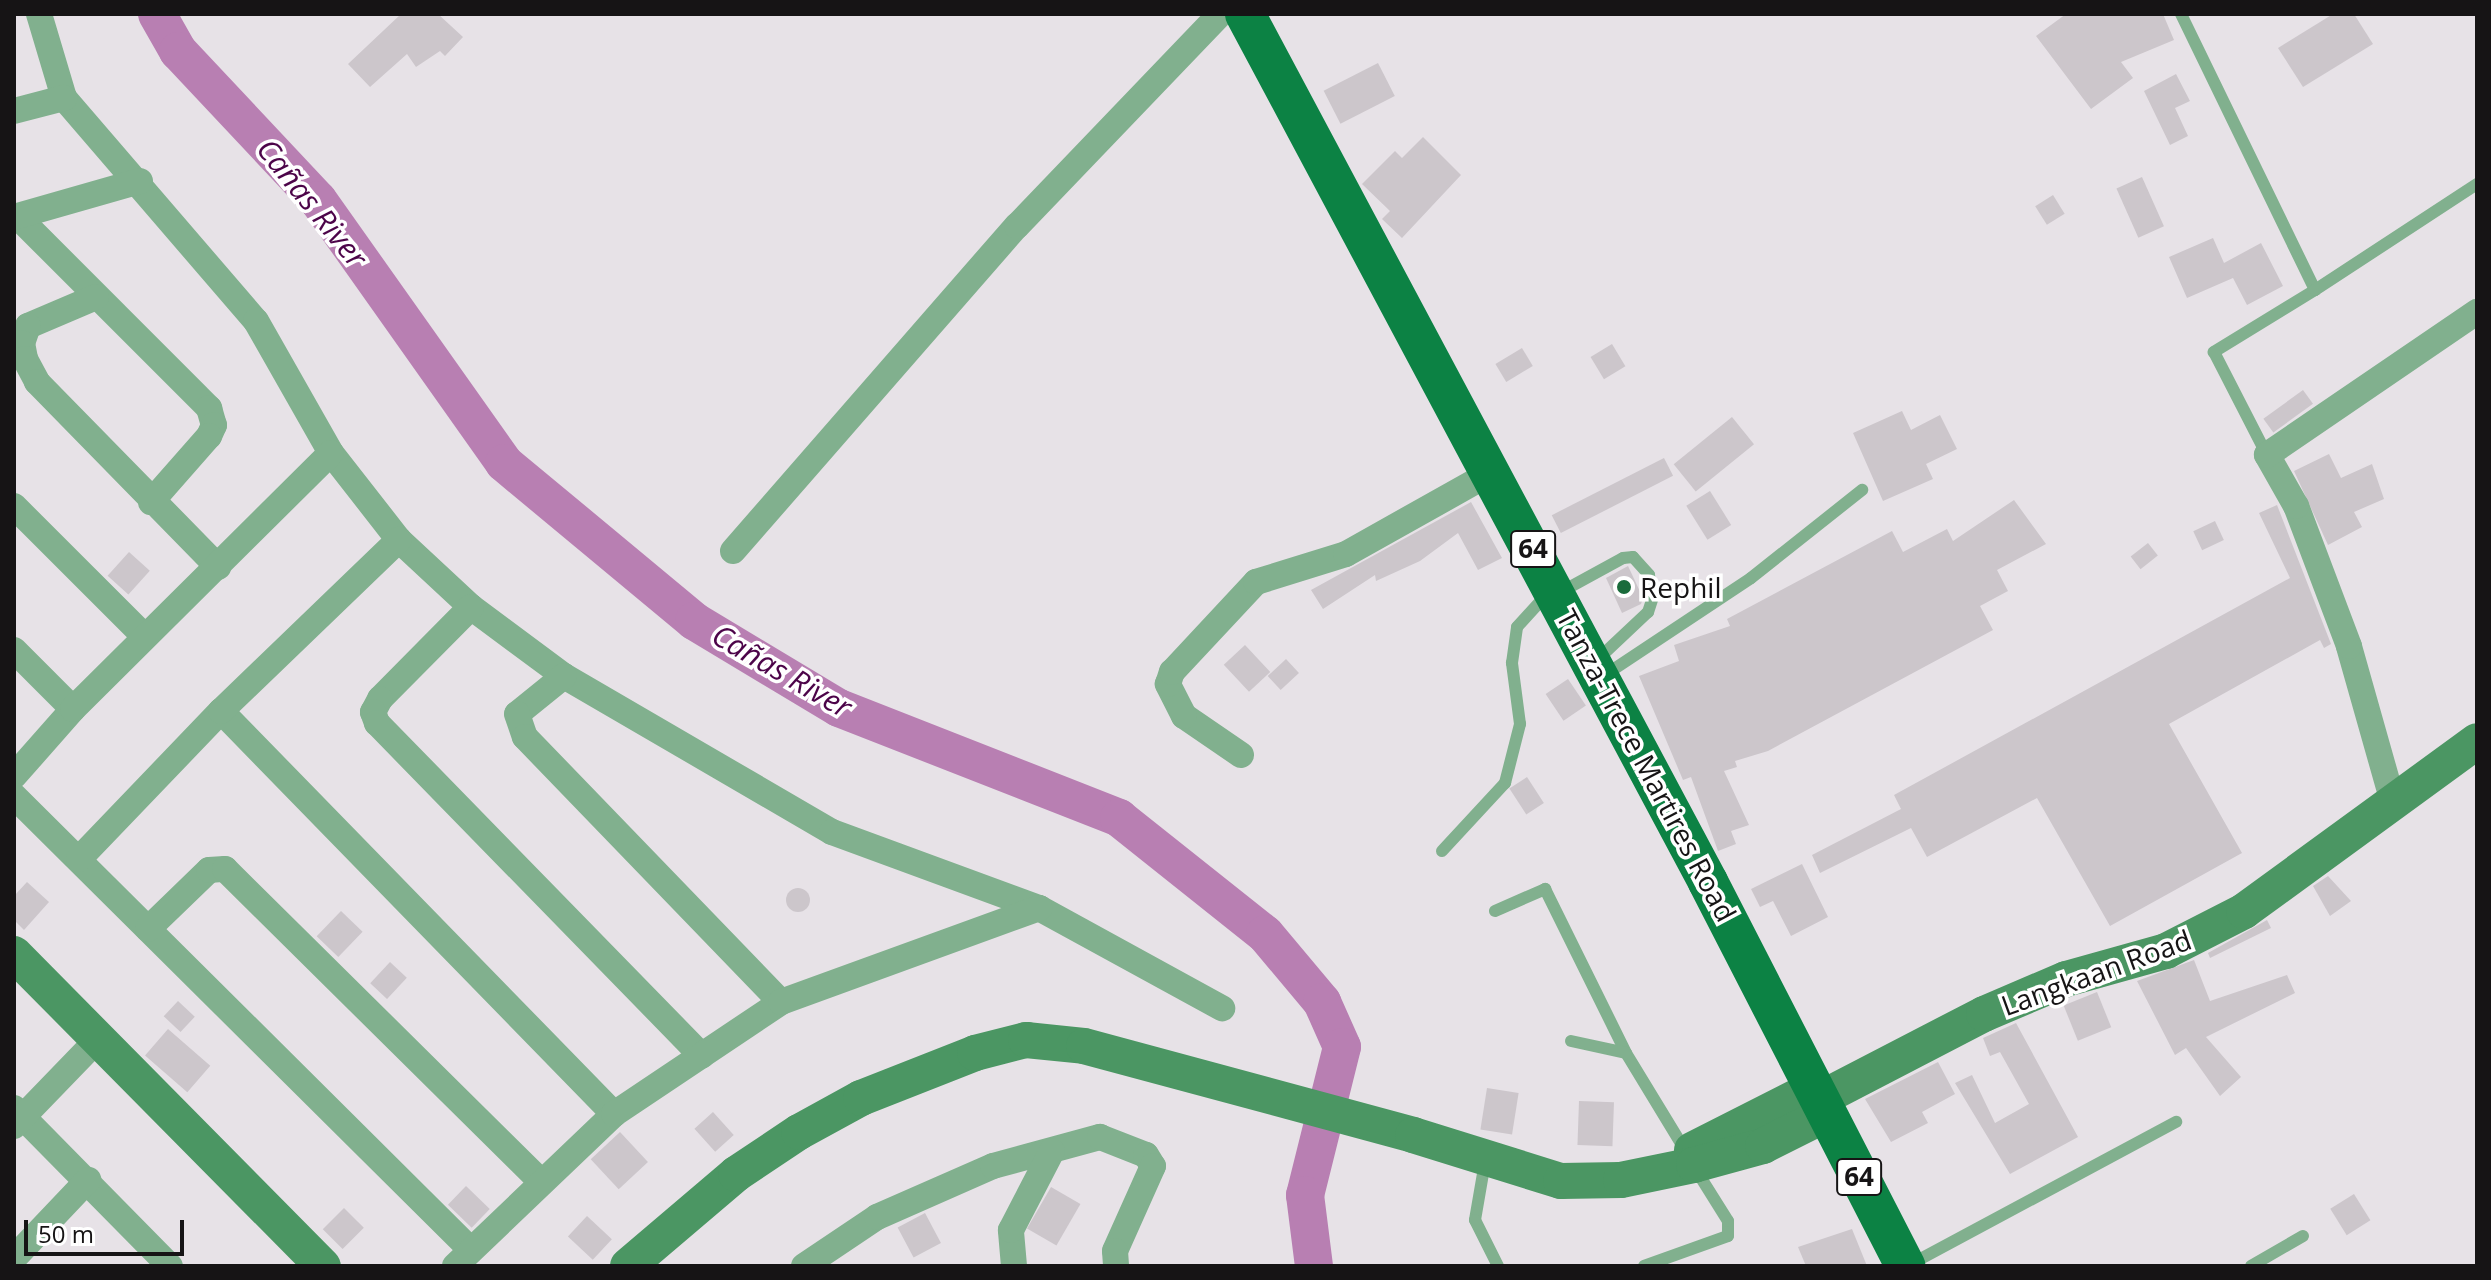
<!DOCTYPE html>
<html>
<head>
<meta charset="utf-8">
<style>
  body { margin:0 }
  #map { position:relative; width:2491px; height:1280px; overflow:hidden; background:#e7e2e7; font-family:"Open Sans",sans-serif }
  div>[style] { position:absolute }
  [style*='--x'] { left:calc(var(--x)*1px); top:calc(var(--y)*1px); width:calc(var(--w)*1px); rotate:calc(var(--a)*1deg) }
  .river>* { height:38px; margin:-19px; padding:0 19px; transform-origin:19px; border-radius:19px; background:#b87fb2 }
  .building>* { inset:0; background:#ccc6cb; transform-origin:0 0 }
  .round { border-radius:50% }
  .lane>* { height:12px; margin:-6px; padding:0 6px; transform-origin:6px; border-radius:6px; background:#81b08e }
  .street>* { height:26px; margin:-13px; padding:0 13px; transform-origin:13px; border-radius:13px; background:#81b08e }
  .secondary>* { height:36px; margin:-18px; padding:0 18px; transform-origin:18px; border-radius:18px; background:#4b9663 }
  .primary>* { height:40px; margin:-20px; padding:0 20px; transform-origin:20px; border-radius:20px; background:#0c8244 }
  .dots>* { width:22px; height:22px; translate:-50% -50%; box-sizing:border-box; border:4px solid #fff; border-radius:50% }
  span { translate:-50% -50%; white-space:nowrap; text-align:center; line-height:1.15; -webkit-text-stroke:7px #fff; paint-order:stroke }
  .shield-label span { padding:2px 6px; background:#fff; border:2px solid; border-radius:6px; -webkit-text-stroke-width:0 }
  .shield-label { font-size:26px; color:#161415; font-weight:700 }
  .poi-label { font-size:28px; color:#161415 }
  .left { translate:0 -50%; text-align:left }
  .street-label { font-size:28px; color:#161415 }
  .water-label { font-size:30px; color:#4c0449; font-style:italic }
  .frame { position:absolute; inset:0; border:16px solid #161415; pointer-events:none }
  .scale { position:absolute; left:24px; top:1220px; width:160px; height:36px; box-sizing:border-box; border:4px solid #161415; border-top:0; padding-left:10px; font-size:24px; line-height:28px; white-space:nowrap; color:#161415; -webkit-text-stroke:6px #fff; paint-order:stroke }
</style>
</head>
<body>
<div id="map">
  <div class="river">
    <i style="--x:157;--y:14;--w:43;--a:60.4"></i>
    <i style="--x:178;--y:51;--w:204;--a:46.8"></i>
    <i style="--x:318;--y:200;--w:322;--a:54.7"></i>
    <i style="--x:504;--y:463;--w:247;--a:39.7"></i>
    <i style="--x:694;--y:621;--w:169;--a:31"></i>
    <i style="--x:839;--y:708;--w:301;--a:21.4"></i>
    <i style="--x:1119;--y:818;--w:186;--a:38.5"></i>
    <i style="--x:1265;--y:934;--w:89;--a:50"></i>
    <i style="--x:1322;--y:1002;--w:49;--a:66"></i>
    <i style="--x:1342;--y:1047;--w:153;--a:104"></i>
    <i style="--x:1305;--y:1195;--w:72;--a:82.8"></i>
  </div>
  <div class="building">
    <i style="clip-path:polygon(401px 14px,438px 14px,463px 37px,445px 56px,440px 51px,416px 67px,407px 54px,370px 87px,348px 64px)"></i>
    <i style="clip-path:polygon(2066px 14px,2163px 14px,2174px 40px,2121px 62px,2133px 78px,2091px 109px,2036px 36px)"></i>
    <i style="clip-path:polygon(2333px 14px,2354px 14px,2373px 44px,2303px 87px,2278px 48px)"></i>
    <i style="left:1378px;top:63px;width:37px;height:61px;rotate:63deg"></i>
    <i style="clip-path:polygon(2176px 74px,2190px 101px,2175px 108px,2188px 136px,2170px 145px,2144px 91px)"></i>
    <i style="clip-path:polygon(1423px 137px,1461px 175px,1402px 238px,1382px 219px,1390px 211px,1362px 184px,1395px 151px,1402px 158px)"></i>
    <i style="left:2142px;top:177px;width:54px;height:28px;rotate:66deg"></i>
    <i style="left:2053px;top:195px;width:22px;height:21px;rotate:58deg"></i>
    <i style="clip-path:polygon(2213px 238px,2224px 263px,2261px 243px,2283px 286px,2247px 305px,2233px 278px,2187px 298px,2169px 257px)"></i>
    <i style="left:1612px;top:344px;width:26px;height:25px;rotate:59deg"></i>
    <i style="left:1522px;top:348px;width:21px;height:31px;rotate:59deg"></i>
    <i style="left:2303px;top:390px;width:17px;height:49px;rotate:54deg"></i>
    <i style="clip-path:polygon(1902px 411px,1911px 430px,1940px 415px,1957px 449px,1926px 464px,1933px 479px,1883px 501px,1853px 433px)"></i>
    <i style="left:1732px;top:417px;width:35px;height:75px;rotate:51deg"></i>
    <i style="clip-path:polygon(2329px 454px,2341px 478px,2372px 464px,2384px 499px,2354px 512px,2362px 527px,2328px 545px,2294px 471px)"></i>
    <i style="left:1664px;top:458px;width:20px;height:126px;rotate:63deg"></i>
    <i style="left:1710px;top:491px;width:40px;height:28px;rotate:58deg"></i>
    <i style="clip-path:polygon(2014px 500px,2046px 544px,1997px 570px,2008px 591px,1980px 606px,1993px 630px,1768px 751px,1735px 761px,1737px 767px,1724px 771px,1749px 825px,1731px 831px,1736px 844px,1718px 851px,1691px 777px,1683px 780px,1639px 676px,1679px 661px,1674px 645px,1730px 626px,1727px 619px,1892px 531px,1903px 552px,1947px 529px,1953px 541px)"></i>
    <i style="clip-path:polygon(1471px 502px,1502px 558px,1478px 570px,1458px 533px,1420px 561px,1376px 581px,1375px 575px,1323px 609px,1311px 590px)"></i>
    <i style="clip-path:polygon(2277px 505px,2331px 644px,2324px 648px,2320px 640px,2169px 724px,2242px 853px,2110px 926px,2037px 798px,1927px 857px,1911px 828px,1820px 873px,1812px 855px,1901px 809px,1894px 795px,2290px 578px,2259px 513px)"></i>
    <i style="left:2215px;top:521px;width:21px;height:24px;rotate:65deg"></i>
    <i style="left:2148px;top:543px;width:16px;height:22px;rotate:52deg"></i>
    <i style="left:129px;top:552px;width:28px;height:32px;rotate:42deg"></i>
    <i style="clip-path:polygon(1628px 566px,1643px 598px,1641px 604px,1622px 613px,1606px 578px)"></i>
    <i style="left:1245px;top:645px;width:37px;height:29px;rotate:47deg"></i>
    <i style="left:1286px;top:659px;width:19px;height:25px;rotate:47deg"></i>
    <i style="left:1568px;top:679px;width:32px;height:27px;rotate:56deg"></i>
    <i style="left:1527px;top:777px;width:31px;height:21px;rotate:57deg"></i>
    <i style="clip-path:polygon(1802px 864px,1828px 917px,1791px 936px,1773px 901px,1760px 907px,1751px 889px)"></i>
    <i style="clip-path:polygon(2328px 876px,2351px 901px,2330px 916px,2313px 886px)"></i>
    <i style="clip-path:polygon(27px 882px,49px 902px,24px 930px,14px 920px,14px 896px)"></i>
    <i class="round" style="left:786px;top:888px;width:24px;height:24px"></i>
    <i style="left:341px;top:911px;width:30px;height:35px;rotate:44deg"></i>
    <i style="clip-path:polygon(2267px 920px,2271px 928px,2210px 958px,2208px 953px)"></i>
    <i style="clip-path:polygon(2194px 960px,2210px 1001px,2287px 975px,2295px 993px,2206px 1037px,2241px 1077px,2220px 1096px,2186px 1048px,2175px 1055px,2137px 981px)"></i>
    <i style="left:390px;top:962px;width:23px;height:29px;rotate:43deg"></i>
    <i style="left:2097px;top:992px;width:38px;height:36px;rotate:68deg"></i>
    <i style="left:178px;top:1001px;width:23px;height:21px;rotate:43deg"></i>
    <i style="clip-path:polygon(2016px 1023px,2078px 1137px,2010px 1174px,1955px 1083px,1972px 1075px,1995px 1123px,2029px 1104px,2000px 1052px,1990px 1056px,1983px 1038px)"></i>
    <i style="left:168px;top:1029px;width:56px;height:35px;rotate:41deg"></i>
    <i style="clip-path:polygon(1938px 1062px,1955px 1094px,1922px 1112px,1928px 1123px,1891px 1142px,1865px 1099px)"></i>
    <i style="left:1487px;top:1088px;width:32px;height:42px;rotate:9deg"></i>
    <i style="left:1579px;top:1101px;width:35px;height:44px;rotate:2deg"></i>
    <i style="left:713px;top:1112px;width:31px;height:25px;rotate:48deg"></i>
    <i style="left:620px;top:1132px;width:41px;height:40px;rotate:47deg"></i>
    <i style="left:466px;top:1186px;width:33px;height:26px;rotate:44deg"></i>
    <i style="left:1051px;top:1187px;width:34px;height:48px;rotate:30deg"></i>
    <i style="left:2354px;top:1194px;width:31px;height:28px;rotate:58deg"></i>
    <i style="left:344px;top:1208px;width:28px;height:30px;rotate:45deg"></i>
    <i style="left:925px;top:1213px;width:34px;height:31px;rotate:62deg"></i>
    <i style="left:587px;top:1216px;width:34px;height:28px;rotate:43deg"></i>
    <i style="clip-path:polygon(1852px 1229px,1867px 1266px,1806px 1266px,1798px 1247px)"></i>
  </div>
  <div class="lane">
    <i style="--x:2181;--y:14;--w:307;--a:64.1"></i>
    <i style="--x:2315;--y:290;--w:119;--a:148.5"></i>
    <i style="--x:2214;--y:352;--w:116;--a:62.8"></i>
    <i style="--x:2315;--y:290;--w:194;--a:-33.2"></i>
    <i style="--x:1559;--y:593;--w:73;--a:-28.7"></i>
    <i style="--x:1623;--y:558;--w:10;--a:-6"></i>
    <i style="--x:1633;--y:557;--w:24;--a:48"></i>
    <i style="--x:1649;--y:575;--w:22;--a:80"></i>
    <i style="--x:1653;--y:597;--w:16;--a:108"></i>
    <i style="--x:1648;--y:612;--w:71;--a:136.7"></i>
    <i style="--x:1605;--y:675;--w:175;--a:-33.6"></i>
    <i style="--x:1751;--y:578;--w:142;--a:-38.4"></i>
    <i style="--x:1442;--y:851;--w:93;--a:-47.2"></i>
    <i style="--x:1505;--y:783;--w:61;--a:-75.7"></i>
    <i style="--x:1520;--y:724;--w:62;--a:-97.5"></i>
    <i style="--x:1512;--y:663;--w:36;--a:-82"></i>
    <i style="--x:1517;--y:627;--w:45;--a:-47.7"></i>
    <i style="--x:1495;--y:911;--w:55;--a:-23.7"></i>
    <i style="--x:1545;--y:889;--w:183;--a:63.7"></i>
    <i style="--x:1626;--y:1053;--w:114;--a:58.7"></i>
    <i style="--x:1571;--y:1041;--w:56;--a:12.3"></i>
    <i style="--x:1485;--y:1162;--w:59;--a:99.8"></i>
    <i style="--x:1475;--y:1220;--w:51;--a:63.4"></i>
    <i style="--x:1911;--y:1264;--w:301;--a:-28.2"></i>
    <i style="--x:1644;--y:1266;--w:89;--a:-19.7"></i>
    <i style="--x:1728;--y:1236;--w:15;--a:-90"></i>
    <i style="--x:1728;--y:1221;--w:60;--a:-122.1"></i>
    <i style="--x:2251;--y:1266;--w:60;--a:-30"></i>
  </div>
  <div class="street">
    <i style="--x:39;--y:14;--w:88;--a:73.4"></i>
    <i style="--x:64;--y:98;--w:294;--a:49.3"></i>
    <i style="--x:256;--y:321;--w:152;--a:60.4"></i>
    <i style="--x:331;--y:453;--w:110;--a:52"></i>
    <i style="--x:399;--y:540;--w:98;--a:42.9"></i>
    <i style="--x:471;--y:607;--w:116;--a:36.6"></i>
    <i style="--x:564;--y:676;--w:310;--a:30.2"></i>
    <i style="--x:832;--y:832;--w:221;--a:20.2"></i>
    <i style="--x:1039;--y:908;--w:209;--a:28.7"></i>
    <i style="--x:14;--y:111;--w:52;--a:-14.6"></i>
    <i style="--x:17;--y:216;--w:272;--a:45"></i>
    <i style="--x:209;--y:408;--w:18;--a:74"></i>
    <i style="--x:214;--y:425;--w:12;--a:114"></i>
    <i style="--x:209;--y:436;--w:88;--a:131.3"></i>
    <i style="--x:14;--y:217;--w:131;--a:-15.9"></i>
    <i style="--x:96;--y:297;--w:74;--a:156.9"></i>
    <i style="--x:28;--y:326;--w:18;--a:109"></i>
    <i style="--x:22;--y:343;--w:16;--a:79"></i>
    <i style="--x:25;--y:359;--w:26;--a:62"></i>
    <i style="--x:37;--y:382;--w:259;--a:45.6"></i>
    <i style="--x:14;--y:506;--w:185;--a:45"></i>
    <i style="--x:733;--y:551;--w:432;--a:-48.9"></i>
    <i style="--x:1017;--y:226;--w:294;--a:-46.2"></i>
    <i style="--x:471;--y:607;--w:129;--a:134.7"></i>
    <i style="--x:380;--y:699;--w:15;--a:118"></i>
    <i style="--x:373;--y:712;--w:12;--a:70"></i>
    <i style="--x:377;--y:723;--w:465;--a:45.7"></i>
    <i style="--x:14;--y:650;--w:83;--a:45"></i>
    <i style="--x:564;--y:676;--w:60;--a:141"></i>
    <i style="--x:517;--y:714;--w:24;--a:71"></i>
    <i style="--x:525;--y:737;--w:368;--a:46"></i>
    <i style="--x:221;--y:711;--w:563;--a:45.72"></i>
    <i style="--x:1241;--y:755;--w:69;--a:-145.6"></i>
    <i style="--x:1184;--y:716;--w:36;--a:-117"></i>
    <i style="--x:1168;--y:684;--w:13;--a:-72"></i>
    <i style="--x:1172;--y:672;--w:123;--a:-47"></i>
    <i style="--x:1256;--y:582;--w:94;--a:-17.3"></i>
    <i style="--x:1346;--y:554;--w:167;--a:-29.3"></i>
    <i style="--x:14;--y:776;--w:89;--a:-48.6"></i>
    <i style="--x:73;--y:709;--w:363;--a:-44.8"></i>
    <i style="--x:14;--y:796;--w:644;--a:44.81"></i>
    <i style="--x:2393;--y:802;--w:162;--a:-105.8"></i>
    <i style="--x:2349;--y:646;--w:150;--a:-110.7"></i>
    <i style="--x:2296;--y:506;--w:59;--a:-119.6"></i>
    <i style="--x:2267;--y:455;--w:254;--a:-34.3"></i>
    <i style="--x:79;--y:859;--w:205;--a:-46.2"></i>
    <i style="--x:221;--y:711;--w:247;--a:-43.9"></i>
    <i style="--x:148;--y:929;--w:85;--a:-44"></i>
    <i style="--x:209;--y:870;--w:16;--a:-4"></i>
    <i style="--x:225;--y:869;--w:443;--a:44.7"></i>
    <i style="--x:14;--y:1108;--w:222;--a:45.4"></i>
    <i style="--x:14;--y:1126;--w:120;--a:-46"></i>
    <i style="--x:14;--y:1258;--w:108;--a:-46.5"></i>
    <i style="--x:455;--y:1266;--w:220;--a:-43.7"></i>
    <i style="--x:614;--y:1114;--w:201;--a:-33.8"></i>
    <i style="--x:781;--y:1002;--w:275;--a:-20"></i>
    <i style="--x:804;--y:1266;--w:88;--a:-33.9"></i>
    <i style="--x:877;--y:1217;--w:127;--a:-23.7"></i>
    <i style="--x:993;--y:1166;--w:111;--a:-15.2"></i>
    <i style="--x:1100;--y:1137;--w:49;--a:21.4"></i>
    <i style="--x:1146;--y:1155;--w:13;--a:58"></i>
    <i style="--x:1153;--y:1166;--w:93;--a:114.1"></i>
    <i style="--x:1115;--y:1251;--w:15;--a:86"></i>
    <i style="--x:1014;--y:1266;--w:36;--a:-95"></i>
    <i style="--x:1011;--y:1230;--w:89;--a:-62.6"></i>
  </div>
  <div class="secondary">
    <i style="--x:14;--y:954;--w:439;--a:45.3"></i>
    <i style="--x:1820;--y:1099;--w:185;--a:-27.4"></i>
    <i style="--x:1984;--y:1014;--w:89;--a:-23.1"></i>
    <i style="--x:2066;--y:979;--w:104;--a:-15.6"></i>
    <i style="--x:2166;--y:951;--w:88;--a:-27.1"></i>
    <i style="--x:2244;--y:911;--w:288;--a:-36.1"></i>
    <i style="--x:1692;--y:1150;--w:137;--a:-26.9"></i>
    <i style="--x:628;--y:1266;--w:142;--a:-40.4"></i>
    <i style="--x:736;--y:1174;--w:76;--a:-33.7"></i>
    <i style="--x:799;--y:1132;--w:71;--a:-28.7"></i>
    <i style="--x:861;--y:1098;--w:123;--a:-21.5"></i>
    <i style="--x:975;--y:1053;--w:53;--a:-14.3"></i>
    <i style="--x:1026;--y:1040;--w:58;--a:5.9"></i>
    <i style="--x:1084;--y:1046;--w:341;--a:15.1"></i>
    <i style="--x:1413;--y:1135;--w:155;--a:17.3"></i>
    <i style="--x:1561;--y:1181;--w:60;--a:-1"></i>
    <i style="--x:1621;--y:1180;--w:75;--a:-11.6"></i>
    <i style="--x:1694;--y:1165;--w:72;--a:-15.4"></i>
    <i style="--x:1763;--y:1146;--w:72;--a:-26.6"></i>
  </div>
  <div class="primary">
    <i style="--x:1245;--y:14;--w:984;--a:61.92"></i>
    <i style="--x:1708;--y:882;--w:432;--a:62.8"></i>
  </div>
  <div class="dots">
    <i style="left:1624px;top:587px;background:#1a6b3b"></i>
  </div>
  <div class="shield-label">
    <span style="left:1533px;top:549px">64</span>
    <span style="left:1859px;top:1177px">64</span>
  </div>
  <div class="poi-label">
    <span class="left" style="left:1640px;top:587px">Rephil</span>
  </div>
  <div class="street-label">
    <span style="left:1647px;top:765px;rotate:62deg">Tanza-Trece Martires Road</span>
    <span style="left:2096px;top:972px;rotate:-20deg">Langkaan Road</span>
  </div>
  <div class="water-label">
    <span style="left:312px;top:203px;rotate:51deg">Cañas River</span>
    <span style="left:782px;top:671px;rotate:30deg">Cañas River</span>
  </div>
  <div class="frame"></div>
  <div class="scale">50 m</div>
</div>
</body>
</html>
